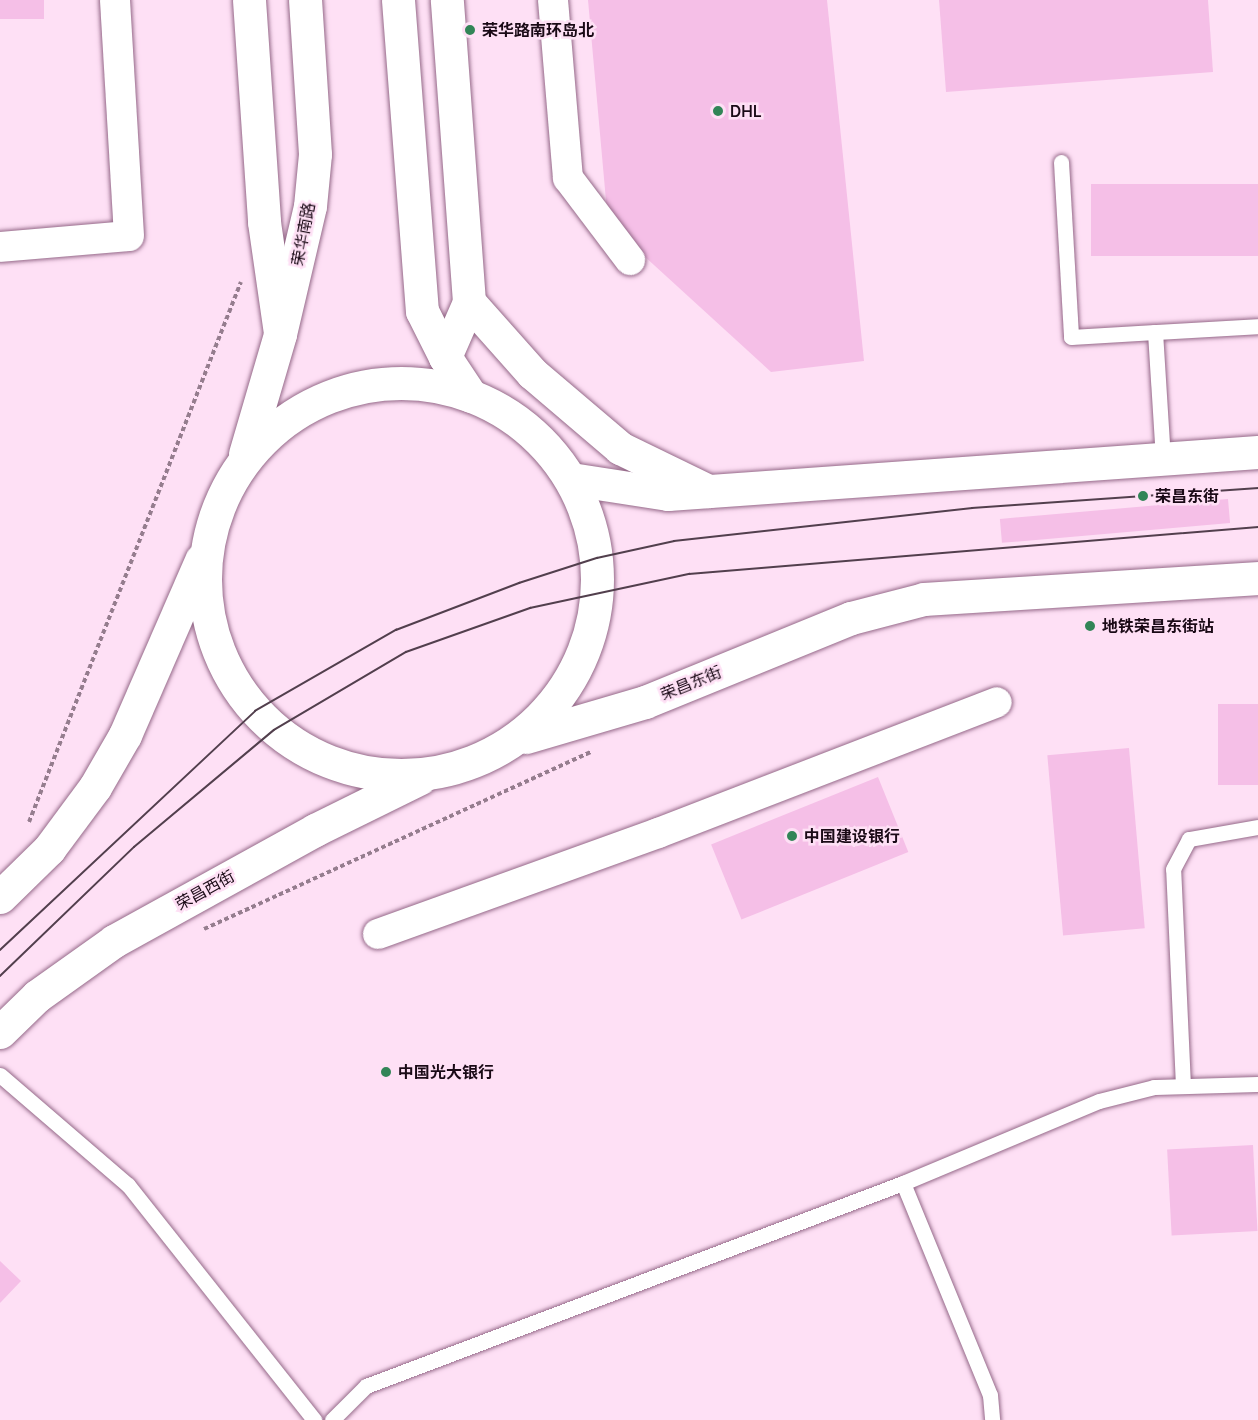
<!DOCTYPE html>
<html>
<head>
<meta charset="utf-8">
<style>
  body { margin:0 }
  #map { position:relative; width:1258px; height:1420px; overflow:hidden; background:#fee0f5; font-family:Manrope,"Noto Sans SC",sans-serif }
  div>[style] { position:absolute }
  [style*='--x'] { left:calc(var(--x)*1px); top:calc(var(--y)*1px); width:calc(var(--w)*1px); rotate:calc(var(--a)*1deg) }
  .building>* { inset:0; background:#f5bfe7; transform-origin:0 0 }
  .path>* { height:4px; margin-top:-2px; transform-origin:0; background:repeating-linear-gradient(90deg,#957d8e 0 4.5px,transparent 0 7.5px) }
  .roads { filter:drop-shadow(0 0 2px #956989) drop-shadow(0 0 2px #956989) }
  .service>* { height:15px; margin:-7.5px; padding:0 7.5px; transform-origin:7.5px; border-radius:7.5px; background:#fff }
  .minor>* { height:30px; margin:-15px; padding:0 15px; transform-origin:15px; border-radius:15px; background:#fff }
  .tertiary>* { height:33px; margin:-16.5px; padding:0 16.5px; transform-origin:16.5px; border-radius:16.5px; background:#fff }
  .primary>* { height:33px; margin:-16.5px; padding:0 16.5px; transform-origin:16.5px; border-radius:16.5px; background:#fff }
  .primary>.ring { margin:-16.5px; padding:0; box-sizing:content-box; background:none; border:33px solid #fff; border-radius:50% }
  .tram>* { height:1.5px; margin:-0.75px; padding:0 0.75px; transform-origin:0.75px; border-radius:0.75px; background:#523f4d }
  .dots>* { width:16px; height:16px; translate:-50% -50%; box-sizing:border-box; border:3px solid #fee0f5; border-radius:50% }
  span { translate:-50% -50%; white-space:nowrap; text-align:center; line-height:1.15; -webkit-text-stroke:5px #fee0f5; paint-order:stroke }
  .poi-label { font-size:16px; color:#1a0a16; font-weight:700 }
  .left { translate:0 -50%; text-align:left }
  .street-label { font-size:16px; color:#1a0a16 }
</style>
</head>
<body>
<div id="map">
  <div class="building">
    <i style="left:0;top:0;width:44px;height:19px"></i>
    <i style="clip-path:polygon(588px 0,827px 0,864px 361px,771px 372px,608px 223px)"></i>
    <i style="clip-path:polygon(939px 0,1208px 0,1213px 72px,946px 92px)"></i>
    <i style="left:1258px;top:184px;width:72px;height:167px;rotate:90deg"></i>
    <i style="left:1228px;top:499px;width:24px;height:229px;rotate:85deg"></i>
    <i style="left:1258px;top:704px;width:81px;height:40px;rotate:90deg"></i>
    <i style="left:1129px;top:748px;width:181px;height:82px;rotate:85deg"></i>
    <i style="left:878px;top:777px;width:81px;height:180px;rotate:68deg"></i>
    <i style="left:1253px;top:1145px;width:86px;height:86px;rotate:87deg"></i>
    <i style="clip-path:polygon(0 1261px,21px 1281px,0 1303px)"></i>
  </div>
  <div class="path">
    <i style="--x:29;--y:822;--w:580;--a:-68.57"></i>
    <i style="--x:204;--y:929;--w:425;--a:-24.6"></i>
  </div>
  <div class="roads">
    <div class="service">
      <i style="--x:1061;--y:162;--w:175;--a:86.7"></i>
      <i style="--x:1071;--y:337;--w:84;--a:-3.4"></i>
      <i style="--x:1155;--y:332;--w:126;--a:86.4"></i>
      <i style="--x:1155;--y:332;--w:103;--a:-3.3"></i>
      <i style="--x:0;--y:1075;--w:169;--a:40.7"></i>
      <i style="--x:128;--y:1185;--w:300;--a:51.6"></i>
      <i style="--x:1183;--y:1086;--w:217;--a:-92.6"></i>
      <i style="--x:1173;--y:869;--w:34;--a:-62"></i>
      <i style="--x:1189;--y:839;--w:70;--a:-9.9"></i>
      <i style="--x:903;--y:1183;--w:229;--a:67.7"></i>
      <i style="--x:990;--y:1395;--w:25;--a:85"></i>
      <i style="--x:332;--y:1420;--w:48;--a:-45"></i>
      <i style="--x:366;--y:1386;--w:574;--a:-20.71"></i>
      <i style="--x:903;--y:1183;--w:212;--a:-22.7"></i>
      <i style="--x:1099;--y:1101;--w:57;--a:-14.3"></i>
      <i style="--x:1154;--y:1087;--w:104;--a:-1.7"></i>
    </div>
    <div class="minor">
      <i style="--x:553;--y:0;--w:179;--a:85.2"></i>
      <i style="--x:568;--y:178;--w:103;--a:52.9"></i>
      <i style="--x:0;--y:247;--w:129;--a:-4.9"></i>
      <i style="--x:129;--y:236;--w:236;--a:-93.4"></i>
      <i style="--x:378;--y:934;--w:298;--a:-19.8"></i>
      <i style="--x:658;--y:833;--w:363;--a:-21.1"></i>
    </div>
    <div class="tertiary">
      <i style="--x:249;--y:0;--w:223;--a:86.1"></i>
      <i style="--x:264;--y:222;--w:112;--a:81.8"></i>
      <i style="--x:469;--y:302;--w:95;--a:48.4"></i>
      <i style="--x:532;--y:373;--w:116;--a:40.4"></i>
      <i style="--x:620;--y:448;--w:98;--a:26"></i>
      <i style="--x:445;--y:357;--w:60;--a:-66.4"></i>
      <i style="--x:469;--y:302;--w:303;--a:-94.2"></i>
    </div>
    <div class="primary">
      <i style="--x:398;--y:0;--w:312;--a:85.6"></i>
      <i style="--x:422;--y:311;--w:51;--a:63.4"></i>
      <i style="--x:445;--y:357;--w:47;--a:56.3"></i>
      <i class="ring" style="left:205px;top:383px;width:359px;height:359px"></i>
      <i style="--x:245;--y:454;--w:125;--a:-73.7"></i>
      <i style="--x:280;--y:334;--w:131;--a:-76.8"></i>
      <i style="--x:310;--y:206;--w:52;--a:-84.5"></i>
      <i style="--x:315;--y:154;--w:154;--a:-93.7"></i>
      <i style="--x:571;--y:479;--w:98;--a:8.8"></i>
      <i style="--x:668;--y:494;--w:591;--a:-4.07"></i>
      <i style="--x:526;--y:737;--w:124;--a:-16.4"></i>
      <i style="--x:645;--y:702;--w:222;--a:-22.2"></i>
      <i style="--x:851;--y:618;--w:75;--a:-14.6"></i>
      <i style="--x:924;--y:599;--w:335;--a:-3.6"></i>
      <i style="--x:0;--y:897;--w:69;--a:-44.4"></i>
      <i style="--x:49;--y:849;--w:77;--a:-53.4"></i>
      <i style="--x:95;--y:787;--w:60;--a:-60"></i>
      <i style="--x:125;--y:735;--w:191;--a:-66.5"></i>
      <i style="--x:0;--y:1032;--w:52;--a:-44.2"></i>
      <i style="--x:37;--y:996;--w:95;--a:-35.5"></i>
      <i style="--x:114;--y:941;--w:230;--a:-28.9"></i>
      <i style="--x:315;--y:830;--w:117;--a:-26.3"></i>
    </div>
  </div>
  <div class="tram">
    <i style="--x:0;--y:950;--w:349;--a:-43.1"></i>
    <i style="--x:255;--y:711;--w:163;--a:-29.9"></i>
    <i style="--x:396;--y:630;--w:132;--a:-20.9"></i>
    <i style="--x:519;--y:583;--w:82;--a:-17.8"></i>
    <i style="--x:597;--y:558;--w:79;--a:-12.4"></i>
    <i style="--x:674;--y:541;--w:300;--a:-6.3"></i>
    <i style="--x:972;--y:508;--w:287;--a:-4"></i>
    <i style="--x:0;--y:976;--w:186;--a:-43.9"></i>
    <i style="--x:134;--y:847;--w:182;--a:-39.9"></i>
    <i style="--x:274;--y:730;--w:153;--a:-30.6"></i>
    <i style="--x:406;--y:652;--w:132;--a:-19.5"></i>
    <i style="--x:530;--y:608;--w:163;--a:-12.1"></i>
    <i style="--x:689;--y:574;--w:571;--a:-4.72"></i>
  </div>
  <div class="dots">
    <i style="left:470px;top:30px;background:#328557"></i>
    <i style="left:718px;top:111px;background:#328557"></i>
    <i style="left:1143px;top:496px;background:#328557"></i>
    <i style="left:1090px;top:626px;background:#328557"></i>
    <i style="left:792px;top:836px;background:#328557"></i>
    <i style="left:386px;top:1072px;background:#328557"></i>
  </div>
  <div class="poi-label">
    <span class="left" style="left:482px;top:30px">荣华路南环岛北</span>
    <span class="left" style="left:730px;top:111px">DHL</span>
    <span class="left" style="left:1155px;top:496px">荣昌东街</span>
    <span class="left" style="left:1102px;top:626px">地铁荣昌东街站</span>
    <span class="left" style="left:804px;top:836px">中国建设银行</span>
    <span class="left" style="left:398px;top:1072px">中国光大银行</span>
  </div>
  <div class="street-label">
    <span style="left:303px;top:234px;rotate:-79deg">荣华南路</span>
    <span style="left:691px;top:683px;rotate:-22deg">荣昌东街</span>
    <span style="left:205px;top:890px;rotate:-29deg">荣昌西街</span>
  </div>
</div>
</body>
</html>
